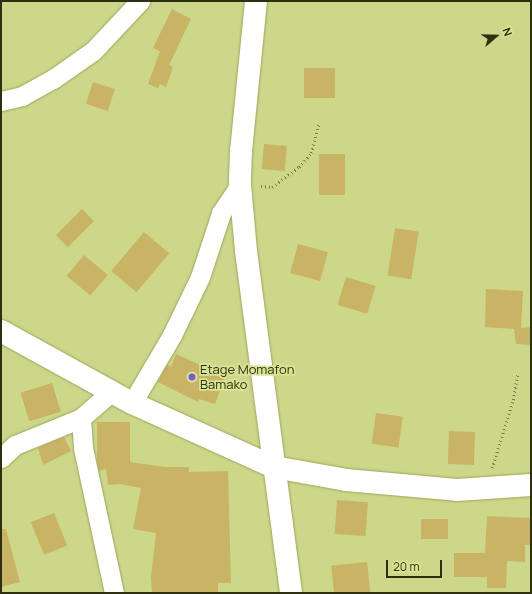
<!DOCTYPE html>
<html>
<head>
<meta charset="utf-8">
<style>
  body { margin:0 }
  #map { position:relative; width:532px; height:594px; overflow:hidden; background:#cdd789; font-family:Manrope,sans-serif }
  div>[style] { position:absolute }
  [style*='--x'] { left:calc(var(--x)*1px); top:calc(var(--y)*1px); width:calc(var(--w)*1px); rotate:calc(var(--a)*1deg) }
  .building>* { inset:0; background:#c9b365; transform-origin:0 0 }
  .path>* { height:2.5px; margin-top:-1.25px; transform-origin:0; background:repeating-linear-gradient(90deg,#787e48 0 1px,transparent 0 4px) }
  .roads { filter:drop-shadow(0 0 1px #9da559) drop-shadow(0 0 1px #9da559) }
  .minor>* { height:19px; margin:-9.5px; padding:0 9.5px; transform-origin:9.5px; border-radius:9.5px; background:#fff }
  .tertiary>* { height:22px; margin:-11px; padding:0 11px; transform-origin:11px; border-radius:11px; background:#fff }
  .secondary>* { height:22px; margin:-11px; padding:0 11px; transform-origin:11px; border-radius:11px; background:#fff }
  .dots>* { width:11px; height:11px; translate:-50% -50%; box-sizing:border-box; border:2px solid #dae495; border-radius:50% }
  span { translate:-50% -50%; white-space:nowrap; text-align:center; line-height:1.15; -webkit-text-stroke:3.5px #dae495; paint-order:stroke }
  .poi-label { font-size:13px; color:#2d3010 }
  .left { translate:0 -50%; text-align:left }
  .frame { position:absolute; inset:0; border:2px solid #2d3010; pointer-events:none }
  .north { position:absolute; left:476px; top:16px; width:40px; height:40px; -webkit-text-stroke:3px #dae495; paint-order:stroke; rotate:70deg; font-size:11px; font-weight:700; line-height:16px; text-align:center; color:#2d3010 }
  .north::after { content:''; display:block; margin:auto; width:14px; height:18px; background:#2d3010; clip-path:polygon(50% 0,100% 100%,50% 72%,0 100%) }
  .scale { position:absolute; left:386px; top:560px; width:56px; height:18px; box-sizing:border-box; border:2px solid #2d3010; border-top:0; padding-left:5px; font-size:12px; line-height:14px; white-space:nowrap; color:#2d3010; -webkit-text-stroke:3px #dae495; paint-order:stroke }
</style>
</head>
<body>
<div id="map">
  <div class="building">
    <i style="clip-path:polygon(172px 9px,191px 19px,169px 65px,173px 67px,166px 87px,160px 84px,158px 88px,148px 84px,160px 51px,153px 48px)"></i>
    <i style="left:304px;top:68px;width:31px;height:30px"></i>
    <i style="left:93px;top:82px;width:23px;height:23px;rotate:18deg"></i>
    <i style="left:264px;top:144px;width:23px;height:25px;rotate:5deg"></i>
    <i style="left:319px;top:154px;width:26px;height:41px"></i>
    <i style="left:82px;top:209px;width:17px;height:37px;rotate:45deg"></i>
    <i style="left:395px;top:228px;width:24px;height:48px;rotate:9deg"></i>
    <i style="left:144px;top:232px;width:33px;height:51px;rotate:40deg"></i>
    <i style="left:298px;top:244px;width:31px;height:30px;rotate:15deg"></i>
    <i style="left:84px;top:255px;width:31px;height:27px;rotate:40deg"></i>
    <i style="left:346px;top:277px;width:31px;height:29px;rotate:17deg"></i>
    <i style="clip-path:polygon(486px 289px,523px 291px,521px 328px,531px 327px,531px 345px,516px 344px,514px 329px,485px 327px)"></i>
    <i style="clip-path:polygon(176px 354px,211px 370px,213px 367px,226px 373px,215px 404px,199px 399px,198px 402px,158px 382px,167px 365px,171px 367px)"></i>
    <i style="left:52px;top:383px;width:30px;height:33px;rotate:73deg"></i>
    <i style="left:376px;top:413px;width:27px;height:31px;rotate:8deg"></i>
    <i style="clip-path:polygon(97px 422px,130px 422px,130px 462px,164px 467px,189px 467px,189px 472px,228px 471px,231px 583px,218px 583px,218px 593px,152px 593px,151px 577px,156px 533px,133px 529px,141px 488px,120px 484px,108px 485px,106px 469px,99px 471px,97px 459px)"></i>
    <i style="left:449px;top:431px;width:26px;height:33px;rotate:2deg"></i>
    <i style="clip-path:polygon(64px 437px,71px 451px,43px 465px,38px 448px)"></i>
    <i style="left:337px;top:500px;width:31px;height:34px;rotate:4deg"></i>
    <i style="left:54px;top:513px;width:35px;height:25px;rotate:68deg"></i>
    <i style="clip-path:polygon(487px 516px,531px 518px,531px 545px,525px 545px,525px 562px,507px 561px,506px 588px,487px 588px,487px 577px,454px 577px,454px 553px,485px 553px)"></i>
    <i style="left:421px;top:519px;width:27px;height:20px"></i>
    <i style="clip-path:polygon(1px 529px,6px 529px,20px 582px,1px 587px)"></i>
    <i style="left:367px;top:562px;width:31px;height:36px;rotate:84deg"></i>
  </div>
  <div class="path">
    <i style="--x:261;--y:186;--w:11;--a:5"></i>
    <i style="--x:272;--y:187;--w:34;--a:-37"></i>
    <i style="--x:299;--y:167;--w:18;--a:-49"></i>
    <i style="--x:311;--y:153;--w:31;--a:-75"></i>
    <i style="--x:492;--y:468;--w:71;--a:-72.8"></i>
    <i style="--x:513;--y:400;--w:27;--a:-80"></i>
  </div>
  <div class="roads">
    <div class="minor">
      <i style="--x:1;--y:101;--w:22;--a:-13"></i>
      <i style="--x:22;--y:96;--w:35;--a:-29"></i>
      <i style="--x:53;--y:79;--w:49;--a:-35"></i>
      <i style="--x:93;--y:51;--w:69;--a:-46.8"></i>
      <i style="--x:111;--y:392;--w:40;--a:139"></i>
      <i style="--x:81;--y:418;--w:30;--a:86"></i>
      <i style="--x:83;--y:448;--w:148;--a:77.9"></i>
      <i style="--x:132;--y:403;--w:79;--a:-59.5"></i>
      <i style="--x:172;--y:335;--w:64;--a:-64.2"></i>
      <i style="--x:200;--y:277;--w:67;--a:-71.8"></i>
      <i style="--x:221;--y:213;--w:34;--a:-56"></i>
      <i style="--x:1;--y:458;--w:19;--a:-43"></i>
      <i style="--x:15;--y:445;--w:71;--a:-22.2"></i>
    </div>
    <div class="tertiary">
      <i style="--x:1;--y:331;--w:149;--a:28.8"></i>
      <i style="--x:132;--y:403;--w:156;--a:24.3"></i>
      <i style="--x:274;--y:467;--w:73;--a:10.2"></i>
      <i style="--x:346;--y:480;--w:111;--a:5.1"></i>
      <i style="--x:457;--y:490;--w:74;--a:-3.9"></i>
    </div>
    <div class="secondary">
      <i style="--x:256;--y:1;--w:150;--a:95.7"></i>
      <i style="--x:241;--y:150;--w:35;--a:92"></i>
      <i style="--x:240;--y:185;--w:66;--a:84.8"></i>
      <i style="--x:246;--y:251;--w:345;--a:82.5"></i>
    </div>
  </div>
  <div class="dots">
    <i style="left:192px;top:377px;background:#7e58d2"></i>
  </div>
  <div class="poi-label">
    <span class="left" style="left:200px;top:377px">Etage Momafon<br>Bamako</span>
  </div>
  <div class="frame"></div>
  <div class="north">N</div>
  <div class="scale">20 m</div>
</div>
</body>
</html>
